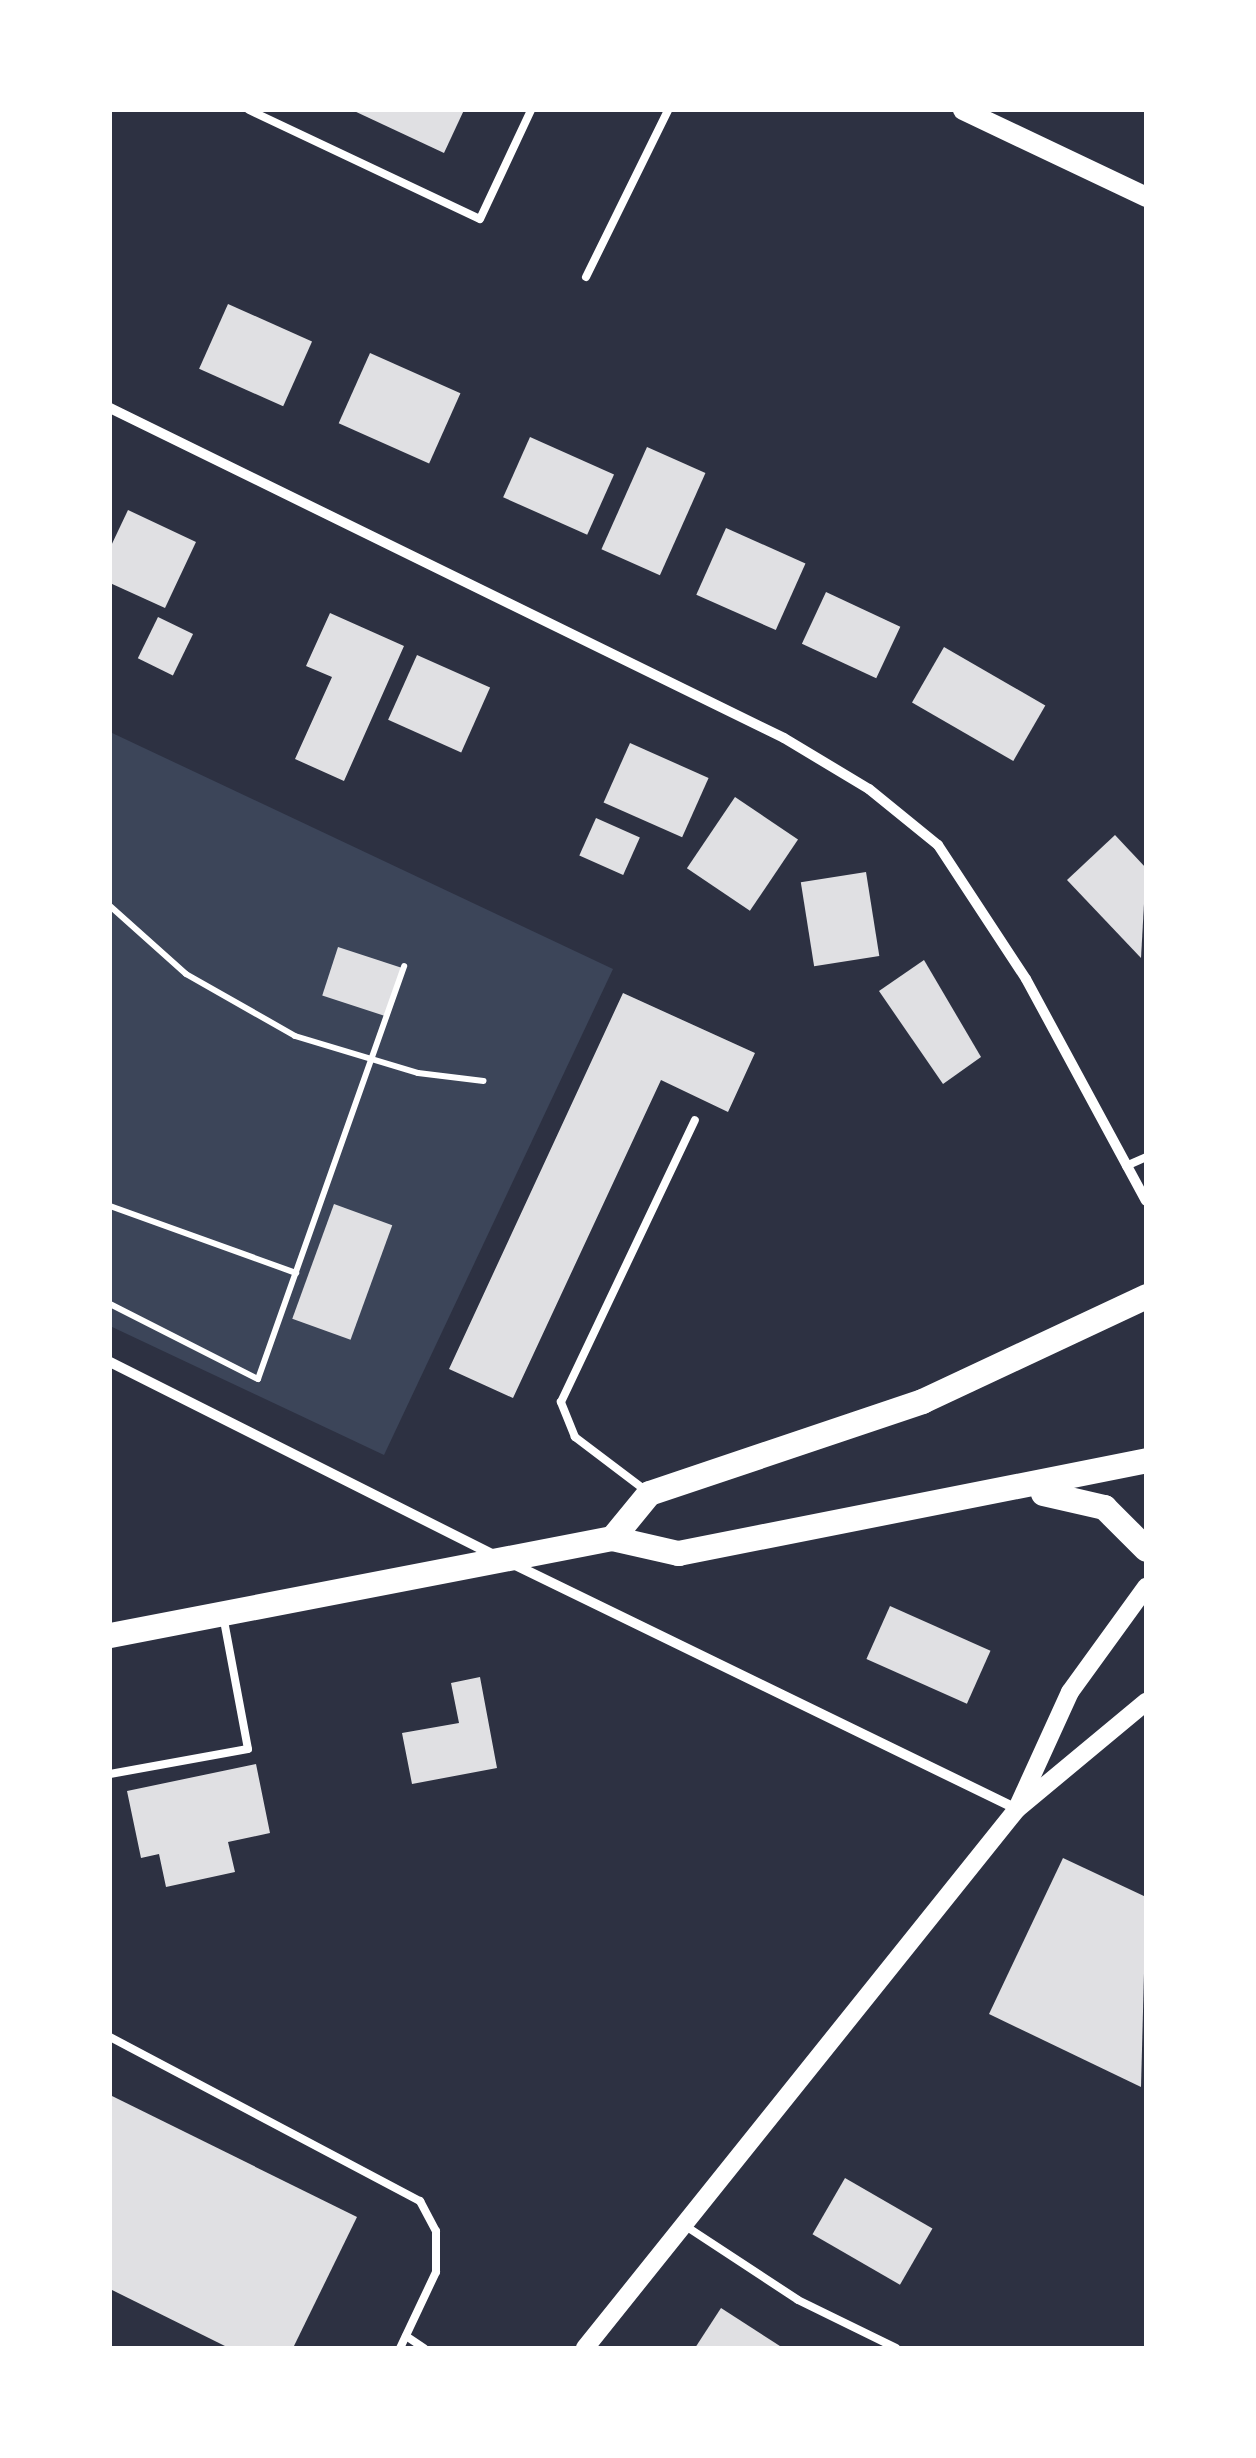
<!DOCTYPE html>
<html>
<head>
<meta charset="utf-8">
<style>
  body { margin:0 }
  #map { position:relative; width:1256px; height:2458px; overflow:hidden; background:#2d3142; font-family:Jost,sans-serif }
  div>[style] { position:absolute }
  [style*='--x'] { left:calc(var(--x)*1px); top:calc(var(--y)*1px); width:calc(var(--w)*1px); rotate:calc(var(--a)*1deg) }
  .green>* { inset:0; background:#3c4559 }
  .building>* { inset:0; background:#e0e0e3; transform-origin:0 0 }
  .path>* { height:6px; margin:-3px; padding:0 3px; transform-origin:3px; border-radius:3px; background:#fff }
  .service>* { height:8px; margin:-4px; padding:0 4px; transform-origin:4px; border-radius:4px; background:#fff }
  .minor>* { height:10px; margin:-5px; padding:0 5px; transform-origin:5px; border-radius:5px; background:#fff }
  .tertiary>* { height:18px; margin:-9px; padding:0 9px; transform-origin:9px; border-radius:9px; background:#fff }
  .secondary>* { height:20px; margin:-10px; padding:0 10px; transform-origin:10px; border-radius:10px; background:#fff }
  .primary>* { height:25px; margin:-12.5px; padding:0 12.5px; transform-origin:12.5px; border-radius:12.5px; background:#fff }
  span { translate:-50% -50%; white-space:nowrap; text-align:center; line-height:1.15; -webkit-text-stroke:10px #fff; paint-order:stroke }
  .frame { position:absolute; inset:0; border:112px solid #fff; pointer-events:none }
</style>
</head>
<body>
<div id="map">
  <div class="green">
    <i style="clip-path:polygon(110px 732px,613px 969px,384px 1455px,110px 1326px)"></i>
  </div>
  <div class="building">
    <i style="clip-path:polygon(352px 110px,464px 110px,444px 153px)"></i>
    <i style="left:228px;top:304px;width:92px;height:71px;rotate:24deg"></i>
    <i style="left:370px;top:353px;width:99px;height:77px;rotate:24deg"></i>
    <i style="left:530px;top:437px;width:92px;height:66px;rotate:24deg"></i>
    <i style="left:647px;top:447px;width:64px;height:112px;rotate:24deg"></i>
    <i style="clip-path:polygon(128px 510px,196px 542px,165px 608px,110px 583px,110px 548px)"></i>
    <i style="left:726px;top:528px;width:87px;height:73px;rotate:24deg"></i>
    <i style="left:826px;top:592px;width:82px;height:57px;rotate:25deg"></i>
    <i style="clip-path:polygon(330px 613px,404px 646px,344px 781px,295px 759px,332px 677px,306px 666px)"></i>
    <i style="left:158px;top:617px;width:39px;height:46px;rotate:26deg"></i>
    <i style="left:944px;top:647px;width:117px;height:64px;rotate:30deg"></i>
    <i style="left:417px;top:655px;width:80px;height:71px;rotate:24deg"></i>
    <i style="left:630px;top:743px;width:86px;height:65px;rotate:24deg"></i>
    <i style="left:735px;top:797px;width:76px;height:86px;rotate:34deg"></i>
    <i style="left:596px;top:818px;width:48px;height:41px;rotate:24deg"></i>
    <i style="clip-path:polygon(1115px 835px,1146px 868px,1141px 958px,1067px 880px)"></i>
    <i style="left:866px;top:872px;width:85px;height:66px;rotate:81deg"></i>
    <i style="left:338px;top:947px;width:70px;height:51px;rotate:18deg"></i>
    <i style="clip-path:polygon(924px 960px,981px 1057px,943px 1084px,879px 991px)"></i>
    <i style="clip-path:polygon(623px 993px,755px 1053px,728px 1112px,661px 1080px,513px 1398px,449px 1369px)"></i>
    <i style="left:334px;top:1204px;width:62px;height:122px;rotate:20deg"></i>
    <i style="left:890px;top:1606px;width:110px;height:58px;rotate:24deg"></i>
    <i style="clip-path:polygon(480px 1677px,497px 1768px,412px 1784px,402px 1733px,459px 1723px,451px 1683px)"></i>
    <i style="clip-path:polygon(256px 1764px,270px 1833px,228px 1842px,235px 1872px,166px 1887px,159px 1854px,141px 1858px,127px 1791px)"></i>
    <i style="clip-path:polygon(1063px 1858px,1146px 1897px,1141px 2087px,989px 2014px)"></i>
    <i style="clip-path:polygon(110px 2095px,357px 2217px,293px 2348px,229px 2348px,110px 2289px)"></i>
    <i style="left:845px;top:2178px;width:101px;height:65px;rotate:30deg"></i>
    <i style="clip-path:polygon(721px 2308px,783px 2348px,695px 2348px)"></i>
  </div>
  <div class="path">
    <i style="--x:110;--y:906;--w:102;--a:41.8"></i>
    <i style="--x:186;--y:974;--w:125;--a:29.6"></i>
    <i style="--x:295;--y:1036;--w:128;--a:16.7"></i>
    <i style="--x:418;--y:1073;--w:66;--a:6.9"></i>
    <i style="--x:110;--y:1206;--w:198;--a:19.8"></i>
    <i style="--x:110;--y:1304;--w:166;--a:26.9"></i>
    <i style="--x:258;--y:1379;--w:438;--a:-70.5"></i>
  </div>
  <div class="service">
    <i style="--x:249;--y:110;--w:255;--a:25.3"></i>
    <i style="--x:480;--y:219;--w:120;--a:-64.9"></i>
    <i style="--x:586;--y:277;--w:186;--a:-63.8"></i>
    <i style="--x:1126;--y:1166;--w:22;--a:-24"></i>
    <i style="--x:645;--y:1490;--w:88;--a:-142.9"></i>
    <i style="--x:575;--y:1437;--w:38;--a:-112"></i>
    <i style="--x:561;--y:1402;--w:312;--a:-64.6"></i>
    <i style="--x:110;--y:1774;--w:140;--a:-10.3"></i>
    <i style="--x:248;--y:1749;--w:135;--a:-100.6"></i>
    <i style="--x:110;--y:2037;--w:351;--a:27.9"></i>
    <i style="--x:420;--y:2201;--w:34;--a:62"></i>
    <i style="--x:436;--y:2231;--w:41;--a:90"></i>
    <i style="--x:436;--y:2272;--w:84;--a:115.3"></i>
    <i style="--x:684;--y:2225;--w:136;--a:33.3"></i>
    <i style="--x:798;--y:2300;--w:109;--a:26.1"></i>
    <i style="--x:406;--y:2336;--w:22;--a:34"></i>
  </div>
  <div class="minor">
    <i style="--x:110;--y:408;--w:750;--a:26.09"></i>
    <i style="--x:784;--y:738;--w:99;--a:31"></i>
    <i style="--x:869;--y:789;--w:89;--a:39.1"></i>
    <i style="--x:938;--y:845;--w:160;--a:56.7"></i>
    <i style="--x:1026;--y:979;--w:252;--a:61.6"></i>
    <i style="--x:110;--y:1362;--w:429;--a:26.7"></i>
    <i style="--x:509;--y:1562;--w:565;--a:25.93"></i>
  </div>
  <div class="tertiary">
    <i style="--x:1019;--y:1804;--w:123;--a:-65.5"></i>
    <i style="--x:1070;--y:1692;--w:130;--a:-54.1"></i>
    <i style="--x:585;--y:2348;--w:691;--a:-51.29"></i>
    <i style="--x:1017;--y:1809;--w:168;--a:-39.7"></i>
  </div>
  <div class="secondary">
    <i style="--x:963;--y:110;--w:203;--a:25.4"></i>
  </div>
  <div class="primary">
    <i style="--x:1043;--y:1493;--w:63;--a:12.9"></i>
    <i style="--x:1104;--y:1507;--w:59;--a:45"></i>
    <i style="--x:612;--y:1538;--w:58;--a:-50.6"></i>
    <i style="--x:649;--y:1493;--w:288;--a:-18.6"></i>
    <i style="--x:922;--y:1401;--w:247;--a:-25.1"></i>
    <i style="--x:110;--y:1635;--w:511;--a:-10.94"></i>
    <i style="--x:612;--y:1538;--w:68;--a:12.8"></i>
    <i style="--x:678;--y:1553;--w:477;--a:-11.2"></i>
  </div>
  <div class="frame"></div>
</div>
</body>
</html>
